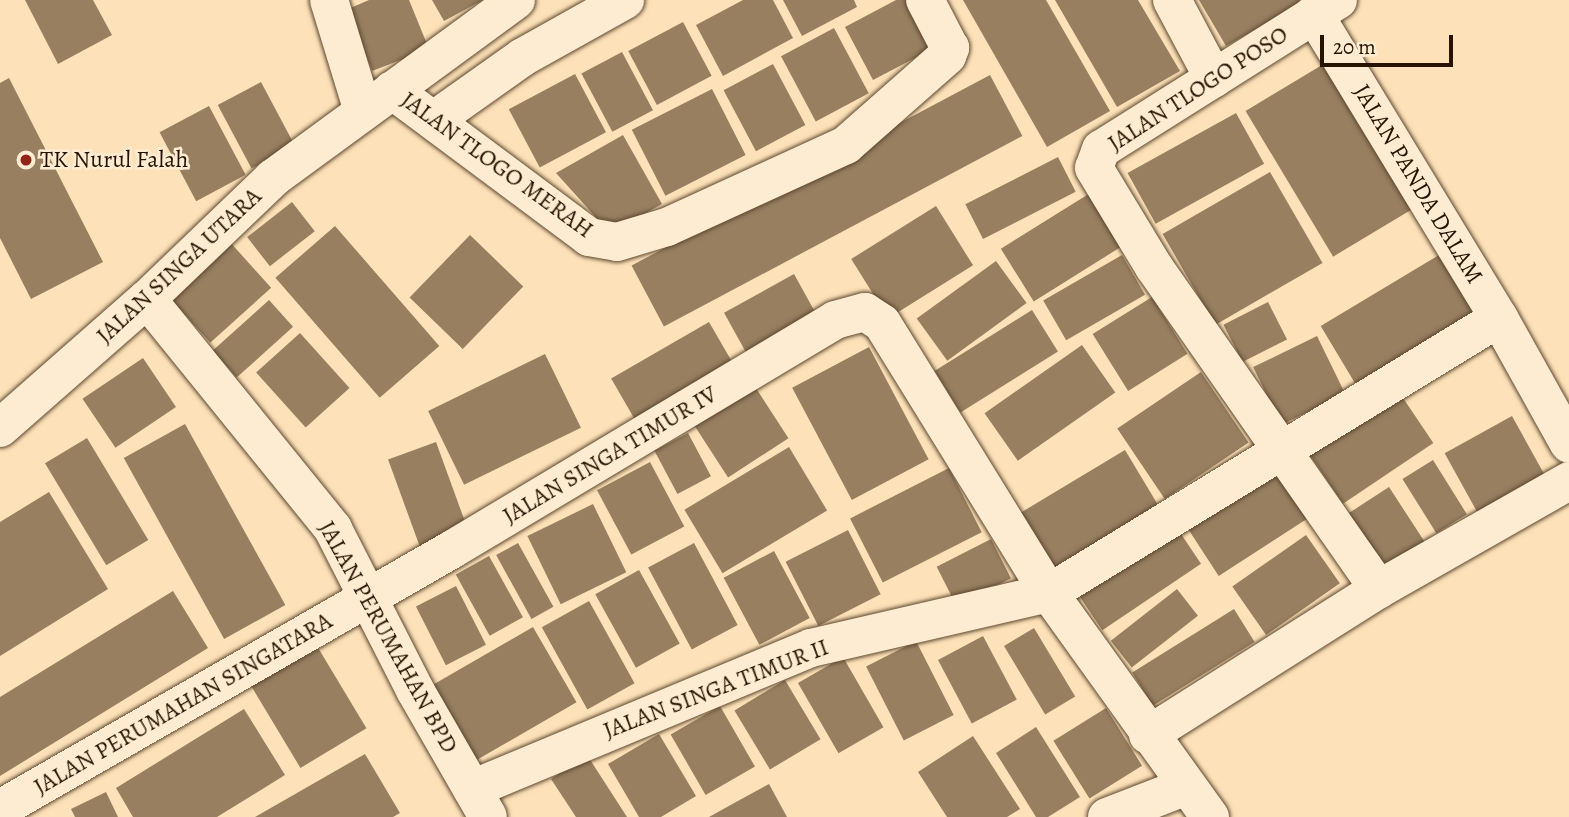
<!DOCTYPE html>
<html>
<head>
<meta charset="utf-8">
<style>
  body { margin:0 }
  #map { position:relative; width:1569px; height:817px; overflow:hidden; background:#fde2b9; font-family:Alegreya,serif }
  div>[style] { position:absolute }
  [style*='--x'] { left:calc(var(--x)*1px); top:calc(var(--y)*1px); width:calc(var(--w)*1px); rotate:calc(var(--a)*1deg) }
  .building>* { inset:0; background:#977f60; transform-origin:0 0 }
  .roads { filter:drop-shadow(0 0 2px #5d472e) drop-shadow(0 0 2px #5d472e) }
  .minor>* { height:38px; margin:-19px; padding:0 19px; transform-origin:19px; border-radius:19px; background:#feecd2 }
  .dots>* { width:19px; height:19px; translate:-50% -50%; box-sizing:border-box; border:4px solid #feecd2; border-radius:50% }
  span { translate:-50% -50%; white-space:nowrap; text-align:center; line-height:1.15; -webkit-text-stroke:5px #feecd2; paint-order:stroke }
  .street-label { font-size:24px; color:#281300 }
  .poi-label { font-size:24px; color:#281300 }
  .left { translate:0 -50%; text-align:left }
  .scale { position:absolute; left:1320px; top:35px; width:133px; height:32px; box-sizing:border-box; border:4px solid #281300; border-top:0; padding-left:9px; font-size:21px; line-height:24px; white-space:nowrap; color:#281300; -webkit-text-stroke:5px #feecd2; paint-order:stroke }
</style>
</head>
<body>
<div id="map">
  <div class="building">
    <i style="clip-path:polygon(25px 0,93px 0,112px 35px,58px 64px)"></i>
    <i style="clip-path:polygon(369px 0,409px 0,429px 49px,372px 71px,348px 9px)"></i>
    <i style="clip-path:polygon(432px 0,483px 0,444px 21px)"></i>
    <i style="clip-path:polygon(743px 0,773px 0,793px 38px,723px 76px,696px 25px)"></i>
    <i style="clip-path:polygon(783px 0,854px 0,857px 7px,802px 36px)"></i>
    <i style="clip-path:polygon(896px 0,911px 0,936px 47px,873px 80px,845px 27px)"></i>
    <i style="clip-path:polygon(963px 0,1046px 0,1110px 111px,1047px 147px)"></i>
    <i style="clip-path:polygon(1055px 0,1138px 0,1180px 71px,1117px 107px)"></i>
    <i style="clip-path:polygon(1199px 0,1307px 0,1226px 46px)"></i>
    <i style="left:683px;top:22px;width:61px;height:62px;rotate:62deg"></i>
    <i style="left:834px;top:28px;width:74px;height:60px;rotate:62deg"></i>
    <i style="left:622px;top:52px;width:66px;height:46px;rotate:62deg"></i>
    <i style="left:1327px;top:62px;width:170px;height:95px;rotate:59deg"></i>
    <i style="left:773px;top:64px;width:69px;height:56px;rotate:62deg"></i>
    <i style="left:575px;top:74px;width:66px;height:75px;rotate:62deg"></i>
    <i style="left:990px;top:75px;width:69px;height:406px;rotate:62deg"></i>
    <i style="clip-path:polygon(9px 78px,103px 262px,31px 299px,0 238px,0 83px)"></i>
    <i style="left:261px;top:82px;width:72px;height:49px;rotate:62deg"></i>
    <i style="left:712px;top:89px;width:74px;height:90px;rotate:63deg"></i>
    <i style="left:209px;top:106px;width:78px;height:56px;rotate:62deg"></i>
    <i style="left:1236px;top:113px;width:58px;height:124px;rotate:61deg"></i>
    <i style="clip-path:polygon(623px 135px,662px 204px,610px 233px,556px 173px)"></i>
    <i style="left:1058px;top:157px;width:39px;height:104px;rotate:63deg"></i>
    <i style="left:1270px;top:172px;width:105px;height:124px;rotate:60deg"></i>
    <i style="left:1095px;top:190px;width:62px;height:111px;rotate:58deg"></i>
    <i style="left:292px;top:202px;width:37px;height:57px;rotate:52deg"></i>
    <i style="left:936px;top:206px;width:70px;height:100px;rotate:58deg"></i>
    <i style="left:335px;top:226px;width:159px;height:79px;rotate:49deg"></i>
    <i style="left:470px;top:235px;width:74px;height:87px;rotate:44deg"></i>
    <i style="left:229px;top:241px;width:63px;height:82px;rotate:48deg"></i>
    <i style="left:1122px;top:255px;width:46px;height:91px;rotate:60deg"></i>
    <i style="left:1439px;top:255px;width:71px;height:138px;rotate:59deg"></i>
    <i style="left:996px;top:261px;width:52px;height:98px;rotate:54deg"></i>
    <i style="left:794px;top:274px;width:54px;height:80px;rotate:61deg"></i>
    <i style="left:1152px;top:297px;width:67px;height:70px;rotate:58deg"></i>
    <i style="left:269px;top:300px;width:36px;height:76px;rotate:48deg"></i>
    <i style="left:1268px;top:302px;width:42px;height:50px;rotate:63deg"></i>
    <i style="left:1032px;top:310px;width:49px;height:115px;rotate:58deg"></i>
    <i style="left:709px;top:322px;width:48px;height:113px;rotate:60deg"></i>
    <i style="left:300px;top:333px;width:74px;height:59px;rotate:48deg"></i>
    <i style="left:1317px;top:336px;width:64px;height:71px;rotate:64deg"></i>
    <i style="left:1082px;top:345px;width:58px;height:119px;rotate:55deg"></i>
    <i style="left:869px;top:347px;width:127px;height:87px;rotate:62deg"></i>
    <i style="left:545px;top:354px;width:82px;height:130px;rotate:64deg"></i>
    <i style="left:143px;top:358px;width:59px;height:73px;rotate:56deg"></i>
    <i style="left:1201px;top:372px;width:85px;height:101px;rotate:56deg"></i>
    <i style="left:752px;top:382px;width:67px;height:72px;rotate:57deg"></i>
    <i style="left:1397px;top:389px;width:65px;height:109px;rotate:56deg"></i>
    <i style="left:1512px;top:416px;width:68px;height:77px;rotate:61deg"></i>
    <i style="left:185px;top:424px;width:207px;height:70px;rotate:61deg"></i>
    <i style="left:688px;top:433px;width:49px;height:38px;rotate:62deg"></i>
    <i style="left:87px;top:438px;width:119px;height:49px;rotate:59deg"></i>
    <i style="left:436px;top:442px;width:98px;height:51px;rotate:70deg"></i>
    <i style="left:789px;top:447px;width:74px;height:122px;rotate:59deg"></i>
    <i style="left:1125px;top:450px;width:71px;height:127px;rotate:59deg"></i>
    <i style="left:1433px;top:460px;width:64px;height:36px;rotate:58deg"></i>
    <i style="left:650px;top:462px;width:73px;height:60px;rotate:62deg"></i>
    <i style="left:949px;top:468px;width:72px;height:111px;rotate:63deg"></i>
    <i style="left:1281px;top:470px;width:55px;height:110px;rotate:57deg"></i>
    <i style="left:1389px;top:487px;width:69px;height:49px;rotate:57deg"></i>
    <i style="clip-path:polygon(49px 492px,108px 589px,0 656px,0 522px)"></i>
    <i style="left:593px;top:504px;width:76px;height:73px;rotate:64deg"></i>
    <i style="left:1177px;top:528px;width:43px;height:119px;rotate:56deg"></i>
    <i style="left:848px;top:530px;width:72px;height:70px;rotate:63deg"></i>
    <i style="left:1306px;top:535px;width:59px;height:90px;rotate:55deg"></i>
    <i style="left:991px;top:539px;width:44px;height:61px;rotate:63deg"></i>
    <i style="left:518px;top:543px;width:73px;height:25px;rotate:61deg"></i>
    <i style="left:694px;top:543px;width:93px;height:52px;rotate:62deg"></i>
    <i style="left:774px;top:551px;width:76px;height:57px;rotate:62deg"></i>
    <i style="left:489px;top:556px;width:70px;height:38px;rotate:61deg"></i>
    <i style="left:639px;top:570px;width:84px;height:50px;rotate:61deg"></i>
    <i style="left:456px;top:586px;width:66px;height:45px;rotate:63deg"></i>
    <i style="left:1177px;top:589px;width:34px;height:84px;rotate:52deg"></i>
    <i style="clip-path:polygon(173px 591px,208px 648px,0 776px,0 697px)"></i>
    <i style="left:589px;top:601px;width:94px;height:54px;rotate:61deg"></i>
    <i style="left:1234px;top:609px;width:39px;height:120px;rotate:58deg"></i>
    <i style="left:533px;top:627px;width:87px;height:131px;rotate:60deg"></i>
    <i style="left:1034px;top:628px;width:80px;height:35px;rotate:59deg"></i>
    <i style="left:983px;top:636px;width:72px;height:51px;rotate:62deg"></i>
    <i style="left:916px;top:641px;width:83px;height:56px;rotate:63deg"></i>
    <i style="left:317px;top:646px;width:96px;height:77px;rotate:59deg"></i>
    <i style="left:843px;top:657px;width:81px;height:52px;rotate:60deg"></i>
    <i style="left:785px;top:680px;width:69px;height:59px;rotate:59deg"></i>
    <i style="left:720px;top:706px;width:70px;height:57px;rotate:60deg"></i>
    <i style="left:1106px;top:708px;width:68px;height:62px;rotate:58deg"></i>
    <i style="clip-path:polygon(244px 709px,285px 775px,217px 817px,133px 817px,116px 788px)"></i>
    <i style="clip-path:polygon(1036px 727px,1080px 797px,1048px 817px,1036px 817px,996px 753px)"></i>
    <i style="clip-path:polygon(659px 734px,696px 796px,661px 817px,639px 817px,608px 764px)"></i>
    <i style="clip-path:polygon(973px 736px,1020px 809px,1007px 817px,947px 817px,918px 772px)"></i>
    <i style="clip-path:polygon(365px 754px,400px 813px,393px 817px,255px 817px)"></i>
    <i style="clip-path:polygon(587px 755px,627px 817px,576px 817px,551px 779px)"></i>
    <i style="clip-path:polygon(769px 784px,787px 817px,709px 817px,736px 802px)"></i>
    <i style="clip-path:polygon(106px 792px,118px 817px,75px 817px,71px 809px)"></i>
  </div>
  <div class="roads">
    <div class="minor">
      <i style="--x:329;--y:0;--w:116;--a:73"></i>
      <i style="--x:1172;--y:0;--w:89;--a:62"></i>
      <i style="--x:1338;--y:0;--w:280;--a:147.8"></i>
      <i style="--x:1101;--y:149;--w:20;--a:110"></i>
      <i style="--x:1094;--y:168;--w:116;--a:58.8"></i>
      <i style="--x:1154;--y:267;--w:393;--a:55.1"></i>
      <i style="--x:1314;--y:14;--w:356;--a:58.7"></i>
      <i style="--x:1499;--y:318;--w:144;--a:60.9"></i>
      <i style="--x:392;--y:90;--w:246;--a:36.7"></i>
      <i style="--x:589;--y:237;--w:28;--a:10"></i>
      <i style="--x:617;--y:242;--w:52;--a:-16.7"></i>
      <i style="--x:667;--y:227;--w:197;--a:-24.6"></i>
      <i style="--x:846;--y:145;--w:135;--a:-41.4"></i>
      <i style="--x:947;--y:56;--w:9;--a:-69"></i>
      <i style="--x:950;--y:48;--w:54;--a:-117.5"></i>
      <i style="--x:434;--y:120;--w:109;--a:-35.3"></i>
      <i style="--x:523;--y:57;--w:117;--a:-29.2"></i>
      <i style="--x:147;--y:299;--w:296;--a:51"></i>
      <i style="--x:333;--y:529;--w:181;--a:63"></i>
      <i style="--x:415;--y:690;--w:146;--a:60.1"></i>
      <i style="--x:0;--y:428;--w:196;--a:-41.3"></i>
      <i style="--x:147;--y:299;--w:175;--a:-43.8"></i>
      <i style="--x:273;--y:178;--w:301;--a:-36.2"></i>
      <i style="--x:1148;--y:735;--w:273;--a:-32.3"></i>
      <i style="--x:1379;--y:589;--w:219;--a:-29.6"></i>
      <i style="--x:472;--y:789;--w:367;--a:-22.6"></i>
      <i style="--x:811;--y:648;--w:244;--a:-13"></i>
      <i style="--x:1049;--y:593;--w:527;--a:-31.43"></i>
      <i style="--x:0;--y:809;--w:520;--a:-29.87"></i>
      <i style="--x:451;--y:550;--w:448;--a:-30.9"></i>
      <i style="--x:835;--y:320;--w:31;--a:-15"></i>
      <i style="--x:865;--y:312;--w:20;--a:33"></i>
      <i style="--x:882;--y:323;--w:317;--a:58.3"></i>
      <i style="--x:1049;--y:593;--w:276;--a:54.3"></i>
      <i style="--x:1107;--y:817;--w:86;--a:-21.2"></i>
    </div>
  </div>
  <div class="dots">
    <i style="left:26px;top:160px;background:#8f2418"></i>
  </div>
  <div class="street-label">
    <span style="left:1198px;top:89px;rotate:-33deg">JALAN TLOGO POSO</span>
    <span style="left:497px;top:165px;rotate:36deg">JALAN TLOGO MERAH</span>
    <span style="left:1418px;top:184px;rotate:59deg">JALAN PANDA DALAM</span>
    <span style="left:179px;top:266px;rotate:-43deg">JALAN SINGA UTARA</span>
    <span style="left:610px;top:455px;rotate:-31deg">JALAN SINGA TIMUR IV</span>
    <span style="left:388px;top:637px;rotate:61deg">JALAN PERUMAHAN BPD</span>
    <span style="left:716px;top:689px;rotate:-21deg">JALAN SINGA TIMUR II</span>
    <span style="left:183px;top:704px;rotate:-30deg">JALAN PERUMAHAN SINGATARA</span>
  </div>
  <div class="poi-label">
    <span class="left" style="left:40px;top:160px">TK Nurul Falah</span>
  </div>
  <div class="scale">20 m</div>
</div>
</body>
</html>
